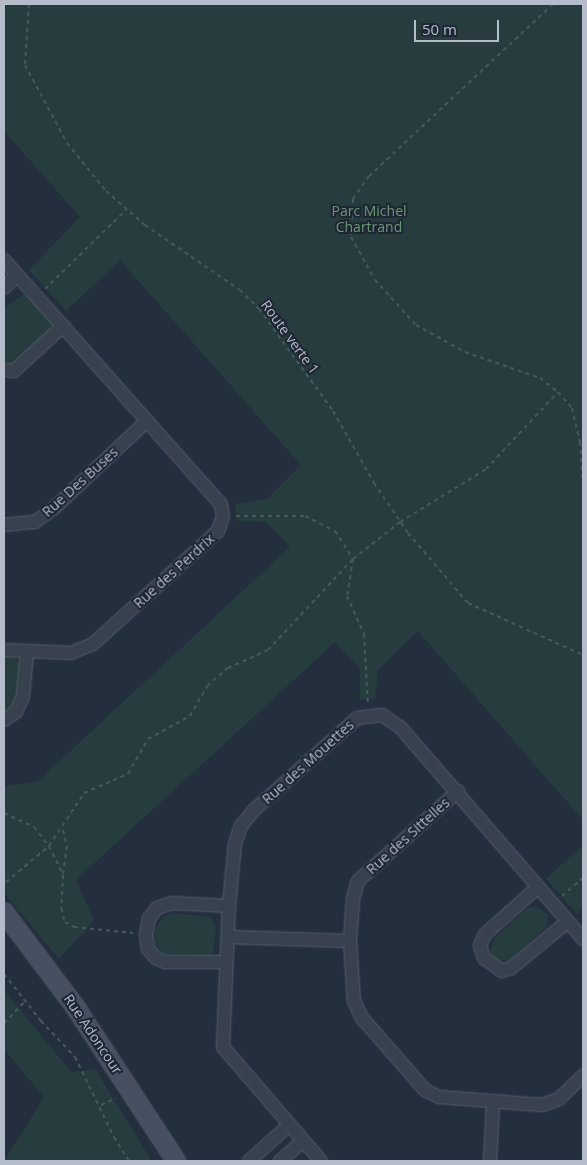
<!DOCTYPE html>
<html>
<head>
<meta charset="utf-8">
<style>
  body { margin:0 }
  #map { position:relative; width:587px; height:1165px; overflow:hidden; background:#242f3e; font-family:"Open Sans",sans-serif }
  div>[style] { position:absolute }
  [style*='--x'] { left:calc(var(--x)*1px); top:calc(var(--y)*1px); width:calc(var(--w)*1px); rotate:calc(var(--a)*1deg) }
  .green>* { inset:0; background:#263c3f }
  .path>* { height:2px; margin-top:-1px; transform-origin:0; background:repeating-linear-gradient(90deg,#44595c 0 4px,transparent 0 8px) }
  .roads { filter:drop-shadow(0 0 1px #565f6c) drop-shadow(0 0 1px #565f6c) }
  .street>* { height:12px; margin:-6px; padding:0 6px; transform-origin:6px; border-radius:6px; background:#38414e }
  .secondary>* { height:18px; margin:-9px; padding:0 9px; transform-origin:9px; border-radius:9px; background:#465061 }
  span { translate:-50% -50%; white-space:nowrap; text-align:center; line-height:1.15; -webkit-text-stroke:4px #1d2633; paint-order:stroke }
  .park-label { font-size:14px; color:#6b9a76 }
  .street-label { font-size:14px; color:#b4bcc9 }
  .frame { position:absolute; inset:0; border:5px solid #b4bcc9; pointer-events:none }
  .scale { position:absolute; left:414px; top:20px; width:85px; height:22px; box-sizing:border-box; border:2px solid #b4bcc9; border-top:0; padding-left:6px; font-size:15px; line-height:18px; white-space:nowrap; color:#b4bcc9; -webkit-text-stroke:4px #1d2633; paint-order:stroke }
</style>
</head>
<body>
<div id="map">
  <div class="green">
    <i style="clip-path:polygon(4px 4px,583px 4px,583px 820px,418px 631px,378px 670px,375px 698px,360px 700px,360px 669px,335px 642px,76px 880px,94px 921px,59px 959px,4px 893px,4px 786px,37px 782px,290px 547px,266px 522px,237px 521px,235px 504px,267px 499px,301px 465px,120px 260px,66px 311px,29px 270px,80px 217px,4px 131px)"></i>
    <i style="clip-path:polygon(22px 295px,29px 296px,52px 323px,51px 329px,14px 363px,4px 364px,4px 308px)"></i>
    <i style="clip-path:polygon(4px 655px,15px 658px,21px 665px,15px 707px,4px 713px)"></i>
    <i style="clip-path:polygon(583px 845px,583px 908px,577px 914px,546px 879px)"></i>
    <i style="clip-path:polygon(538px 907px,548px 915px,546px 928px,508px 960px,495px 960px,490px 951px,495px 938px,527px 908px)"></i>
    <i style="clip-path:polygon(172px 913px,211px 917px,216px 929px,213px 952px,208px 956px,163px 954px,155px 943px,154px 930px,164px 916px)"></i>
    <i style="clip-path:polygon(4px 990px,72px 1073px,95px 1069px,152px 1161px,4px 1161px,44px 1097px,4px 1049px)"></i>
  </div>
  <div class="path">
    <i style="--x:29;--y:4;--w:61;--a:93.8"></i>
    <i style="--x:25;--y:65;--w:89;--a:61.7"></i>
    <i style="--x:67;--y:143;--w:62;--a:50.9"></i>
    <i style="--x:106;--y:191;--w:52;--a:41.1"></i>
    <i style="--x:145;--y:225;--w:115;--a:34.4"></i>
    <i style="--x:240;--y:290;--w:27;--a:45"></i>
    <i style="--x:259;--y:309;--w:126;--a:54"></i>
    <i style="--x:333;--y:411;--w:83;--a:60.3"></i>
    <i style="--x:374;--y:483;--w:60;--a:55.8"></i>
    <i style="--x:408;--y:533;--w:92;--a:49.4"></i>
    <i style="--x:468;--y:603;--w:126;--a:24.3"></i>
    <i style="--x:553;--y:4;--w:252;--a:136.9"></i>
    <i style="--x:369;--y:176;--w:28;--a:125"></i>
    <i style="--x:353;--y:199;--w:38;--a:93"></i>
    <i style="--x:351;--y:237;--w:49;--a:60.8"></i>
    <i style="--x:375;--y:280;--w:61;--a:47.7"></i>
    <i style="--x:416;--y:325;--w:56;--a:28.9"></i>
    <i style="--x:465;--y:352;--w:79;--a:19.1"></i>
    <i style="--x:540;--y:378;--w:23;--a:38"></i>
    <i style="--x:558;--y:392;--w:21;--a:49"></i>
    <i style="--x:572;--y:408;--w:35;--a:77"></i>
    <i style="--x:580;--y:442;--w:39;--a:86"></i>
    <i style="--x:45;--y:289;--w:113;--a:-44.3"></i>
    <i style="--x:236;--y:516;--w:69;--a:0"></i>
    <i style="--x:305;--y:516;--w:34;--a:27"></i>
    <i style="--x:335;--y:531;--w:33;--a:57"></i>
    <i style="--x:353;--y:559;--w:37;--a:99"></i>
    <i style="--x:347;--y:596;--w:42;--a:65.9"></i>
    <i style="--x:364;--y:634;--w:72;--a:86.8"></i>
    <i style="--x:4;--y:813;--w:33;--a:25"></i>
    <i style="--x:34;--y:827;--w:24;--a:52"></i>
    <i style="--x:49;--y:846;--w:32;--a:64"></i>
    <i style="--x:63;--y:875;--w:33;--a:93"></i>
    <i style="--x:61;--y:908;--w:15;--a:74"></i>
    <i style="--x:65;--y:922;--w:10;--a:29"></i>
    <i style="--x:74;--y:927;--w:59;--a:5.8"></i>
    <i style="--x:63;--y:830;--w:16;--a:76"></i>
    <i style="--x:67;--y:846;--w:29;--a:98"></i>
    <i style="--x:6;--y:882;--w:56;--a:-39.9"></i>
    <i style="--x:49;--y:846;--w:64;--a:-56.6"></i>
    <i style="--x:84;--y:793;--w:48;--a:-23.4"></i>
    <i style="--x:128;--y:774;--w:40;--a:-60.3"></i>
    <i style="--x:148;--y:739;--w:48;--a:-28.7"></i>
    <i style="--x:190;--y:716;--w:34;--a:-60"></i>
    <i style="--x:207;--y:686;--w:28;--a:-41"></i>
    <i style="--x:228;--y:668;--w:44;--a:-24.2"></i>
    <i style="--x:268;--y:650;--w:125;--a:-47"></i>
    <i style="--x:353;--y:559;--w:60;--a:-38.2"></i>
    <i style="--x:400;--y:522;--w:101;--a:-31.6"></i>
    <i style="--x:486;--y:469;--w:105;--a:-46.9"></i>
    <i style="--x:562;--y:896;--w:28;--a:-41"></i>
    <i style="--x:4;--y:974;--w:60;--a:51.8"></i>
    <i style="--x:41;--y:1021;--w:50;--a:46.6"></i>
    <i style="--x:75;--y:1057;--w:89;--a:64"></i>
    <i style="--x:114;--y:1137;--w:28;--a:58"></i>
    <i style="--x:4;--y:1023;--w:32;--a:-46"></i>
    <i style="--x:101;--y:1105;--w:17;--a:-24"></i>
  </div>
  <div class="roads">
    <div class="street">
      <i style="--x:4;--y:260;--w:327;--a:48.4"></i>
      <i style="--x:221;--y:504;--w:12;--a:81"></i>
      <i style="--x:223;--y:516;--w:16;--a:108"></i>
      <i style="--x:218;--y:531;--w:169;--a:137.9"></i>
      <i style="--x:93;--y:644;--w:24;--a:158"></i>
      <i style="--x:71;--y:653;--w:67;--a:-177.4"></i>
      <i style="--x:4;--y:288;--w:18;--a:-45"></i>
      <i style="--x:4;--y:370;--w:10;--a:6"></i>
      <i style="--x:14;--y:371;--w:67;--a:-42.6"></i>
      <i style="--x:4;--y:525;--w:31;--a:-6"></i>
      <i style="--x:35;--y:522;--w:24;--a:-36"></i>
      <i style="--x:54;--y:508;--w:127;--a:-43.1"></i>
      <i style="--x:4;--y:720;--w:14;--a:-34"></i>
      <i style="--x:16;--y:712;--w:17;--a:-66"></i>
      <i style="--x:23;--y:696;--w:44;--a:-84.8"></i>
      <i style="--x:458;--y:791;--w:135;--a:138"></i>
      <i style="--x:358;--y:881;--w:19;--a:106"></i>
      <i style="--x:353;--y:899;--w:42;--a:94.1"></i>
      <i style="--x:350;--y:941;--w:60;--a:86.2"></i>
      <i style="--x:354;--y:1001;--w:19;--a:65"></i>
      <i style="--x:362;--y:1018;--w:96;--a:48.8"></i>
      <i style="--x:425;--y:1090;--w:16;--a:27"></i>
      <i style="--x:439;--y:1097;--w:103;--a:4.4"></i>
      <i style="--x:542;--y:1105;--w:18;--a:-19"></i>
      <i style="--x:559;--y:1099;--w:33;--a:-44"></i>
      <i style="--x:538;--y:887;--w:71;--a:138.4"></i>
      <i style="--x:485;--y:934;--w:13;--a:113"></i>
      <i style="--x:480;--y:946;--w:13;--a:72"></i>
      <i style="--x:484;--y:958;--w:22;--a:36"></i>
      <i style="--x:502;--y:971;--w:9;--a:-18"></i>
      <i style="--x:511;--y:968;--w:72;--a:-39.4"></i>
      <i style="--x:228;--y:937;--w:122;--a:1.9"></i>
      <i style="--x:226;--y:962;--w:61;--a:180"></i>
      <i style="--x:165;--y:962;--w:10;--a:-156"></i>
      <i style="--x:156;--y:958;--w:12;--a:-132"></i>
      <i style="--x:148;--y:949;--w:14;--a:-98"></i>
      <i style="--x:146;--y:935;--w:17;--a:-80"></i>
      <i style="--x:149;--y:918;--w:13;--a:-51"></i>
      <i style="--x:157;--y:908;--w:16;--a:-18"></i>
      <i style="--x:172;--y:903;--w:57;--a:3"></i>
      <i style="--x:249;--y:1161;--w:52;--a:-41.9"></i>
      <i style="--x:280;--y:1161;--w:30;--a:-41"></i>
      <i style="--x:321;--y:1161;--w:150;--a:-130.7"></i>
      <i style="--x:223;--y:1047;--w:141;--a:-87.6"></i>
      <i style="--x:229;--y:906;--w:62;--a:-84.5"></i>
      <i style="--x:235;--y:844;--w:19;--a:-72"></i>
      <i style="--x:241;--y:826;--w:19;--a:-51"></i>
      <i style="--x:253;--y:811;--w:140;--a:-41.8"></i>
      <i style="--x:357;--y:718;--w:25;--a:-7"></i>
      <i style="--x:382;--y:715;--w:23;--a:34"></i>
      <i style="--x:401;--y:728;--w:279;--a:49.2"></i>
      <i style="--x:490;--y:1161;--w:58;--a:-87"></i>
    </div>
    <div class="secondary">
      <i style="--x:4;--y:912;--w:120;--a:53.1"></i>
      <i style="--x:76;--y:1008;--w:183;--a:56.8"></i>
    </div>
  </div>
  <div class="park-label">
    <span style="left:369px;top:219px">Parc Michel<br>Chartrand</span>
  </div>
  <div class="street-label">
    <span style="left:290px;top:337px;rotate:54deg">Route verte 1</span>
    <span style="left:80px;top:482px;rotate:-42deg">Rue Des Buses</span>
    <span style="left:174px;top:571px;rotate:-42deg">Rue des Perdrix</span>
    <span style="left:308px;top:762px;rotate:-42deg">Rue des Mouettes</span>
    <span style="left:408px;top:836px;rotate:-42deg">Rue des Sittelles</span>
    <span style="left:93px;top:1034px;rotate:56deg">Rue Adoncour</span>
  </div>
  <div class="frame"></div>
  <div class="scale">50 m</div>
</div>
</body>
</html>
